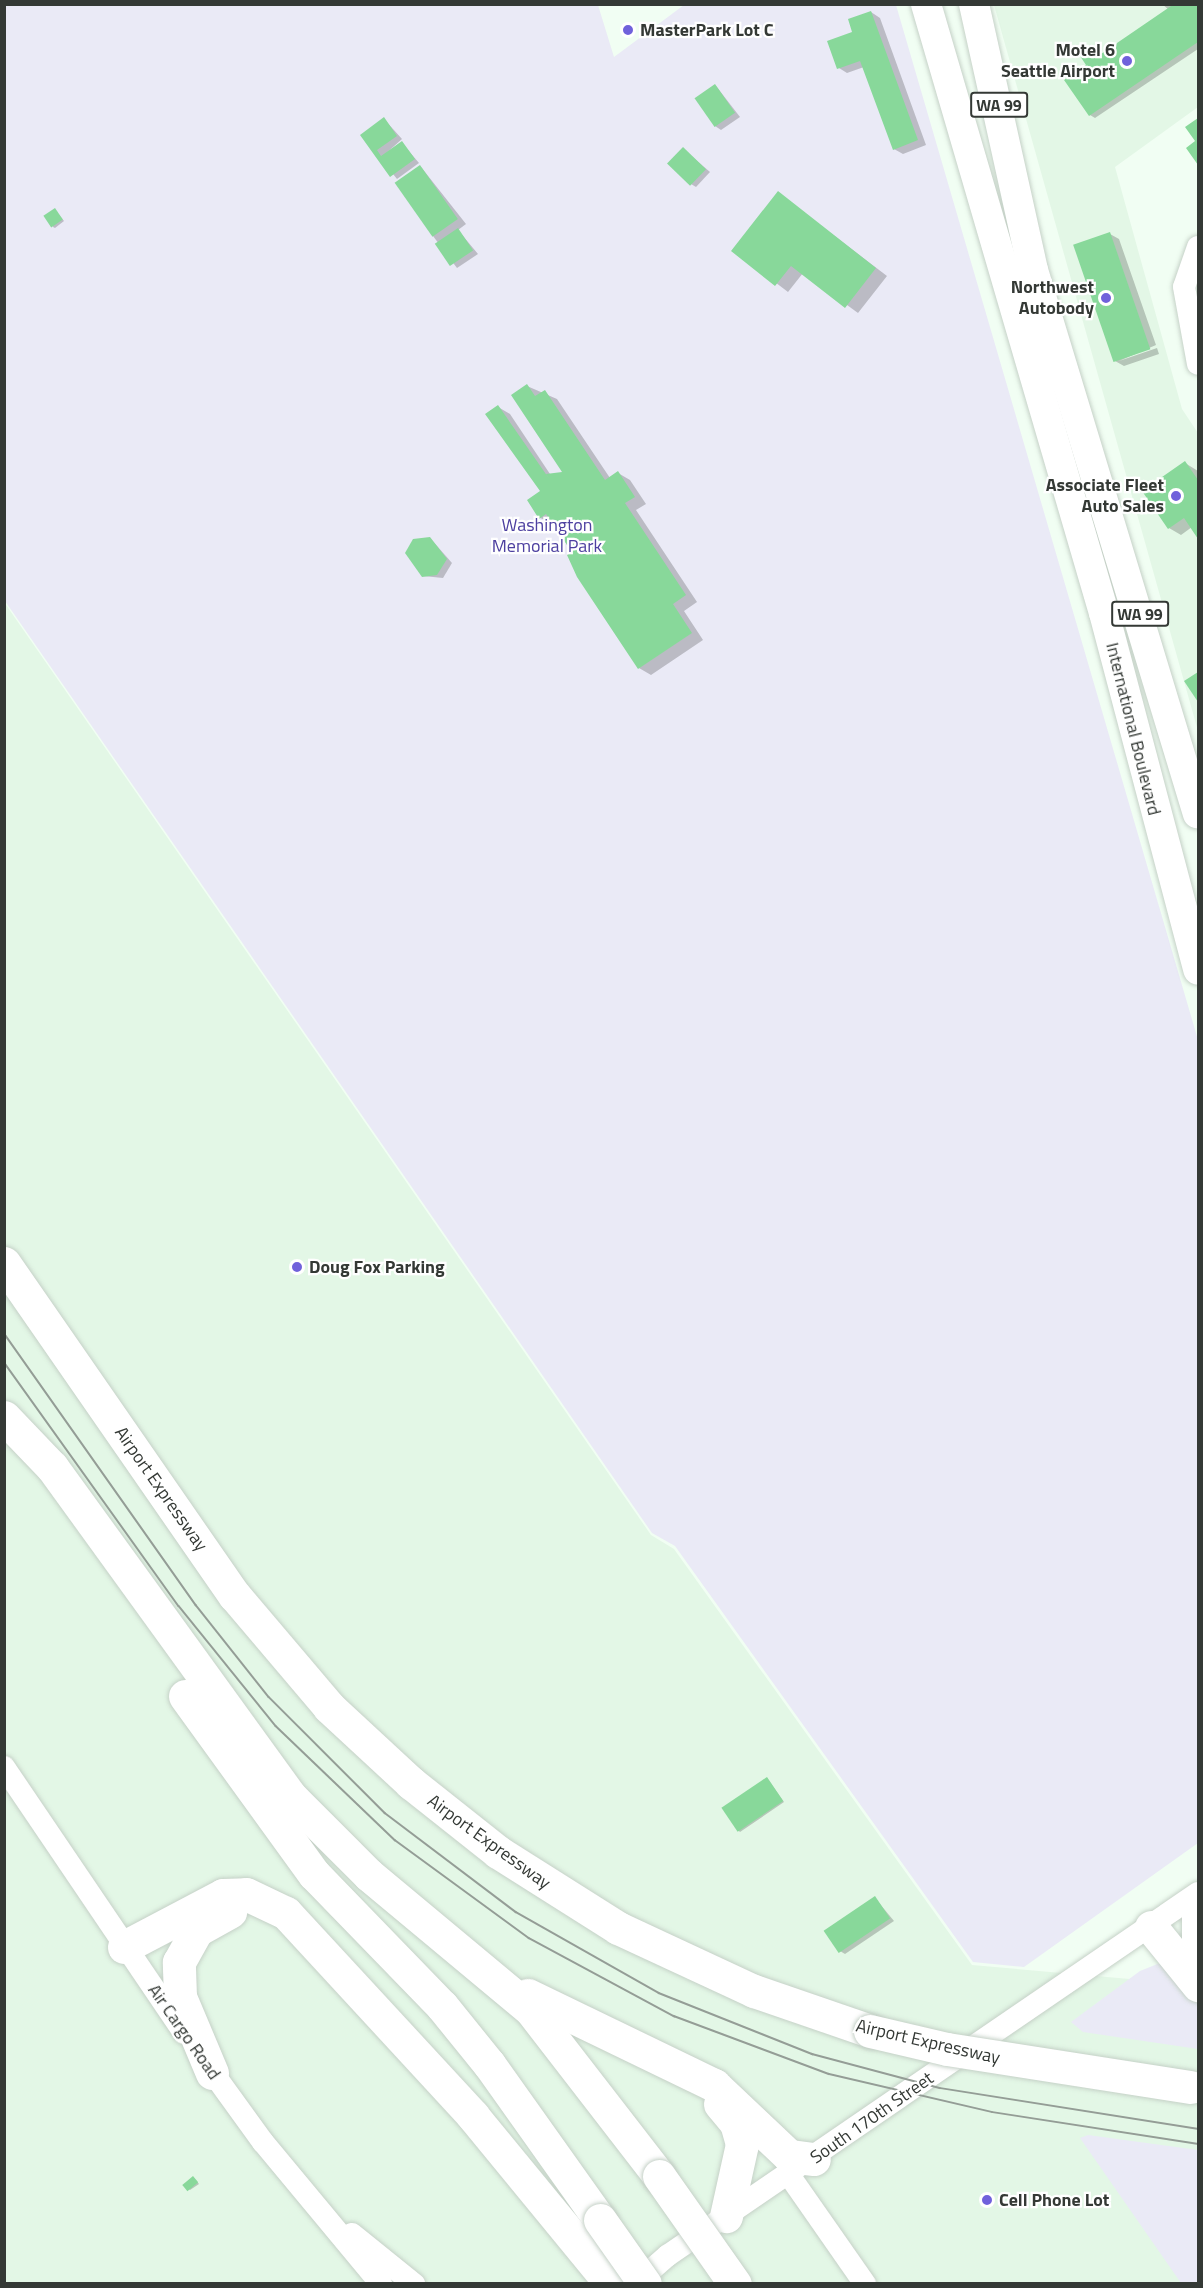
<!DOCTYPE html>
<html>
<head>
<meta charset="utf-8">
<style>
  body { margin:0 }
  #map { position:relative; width:1203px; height:2288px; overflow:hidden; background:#f1fef3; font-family:"Titillium Web",sans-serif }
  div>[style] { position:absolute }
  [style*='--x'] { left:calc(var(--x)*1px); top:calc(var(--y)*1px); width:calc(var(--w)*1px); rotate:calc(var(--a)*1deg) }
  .built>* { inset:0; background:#e3f7e6 }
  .green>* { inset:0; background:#eaeaf6 }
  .shadow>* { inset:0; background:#0003 }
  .building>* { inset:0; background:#88d89a; transform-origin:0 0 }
  .roads { filter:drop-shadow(0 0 2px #c5d1c7) drop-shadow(0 0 2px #c5d1c7) }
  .minor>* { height:22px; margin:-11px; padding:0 11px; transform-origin:11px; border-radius:11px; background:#fff }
  .major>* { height:30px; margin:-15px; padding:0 15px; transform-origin:15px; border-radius:15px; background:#fff }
  .highway>* { height:33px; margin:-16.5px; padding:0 16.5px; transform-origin:16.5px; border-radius:16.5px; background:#fff }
  .tram>* { height:1.5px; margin:-0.75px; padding:0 0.75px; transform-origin:0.75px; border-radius:0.75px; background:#949d96 }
  .bridges { filter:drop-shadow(0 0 2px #c5d1c7) drop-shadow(0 0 2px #c5d1c7) }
  .highway-bridge>* { height:33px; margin:-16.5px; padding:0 16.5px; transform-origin:16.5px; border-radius:16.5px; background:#fff }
  .dots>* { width:16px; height:16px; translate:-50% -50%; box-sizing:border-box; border:3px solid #fff; border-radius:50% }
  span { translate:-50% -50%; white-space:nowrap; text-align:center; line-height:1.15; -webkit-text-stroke:4.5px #fff; paint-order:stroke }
  .shield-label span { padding:2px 4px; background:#fff; border:2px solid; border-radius:4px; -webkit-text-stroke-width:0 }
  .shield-label { font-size:16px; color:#343935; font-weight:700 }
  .poi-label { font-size:18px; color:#343935; font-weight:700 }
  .left { translate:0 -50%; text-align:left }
  .right { translate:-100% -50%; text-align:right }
  .park-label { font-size:18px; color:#4d40a0 }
  .street-label { font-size:18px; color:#343935 }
  .frame { position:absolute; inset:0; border:6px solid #343935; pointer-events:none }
</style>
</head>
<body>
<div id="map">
  <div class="built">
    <i style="clip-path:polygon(994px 5px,1198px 5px,1198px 107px,1115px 167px,1182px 409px,1198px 433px,1198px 731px)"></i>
    <i style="clip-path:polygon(4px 602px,651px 1535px,674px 1549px,972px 1965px,1198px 1985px,1198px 2283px,5px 2283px)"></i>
  </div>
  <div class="green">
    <i style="clip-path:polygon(4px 5px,598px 5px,614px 57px,684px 5px,896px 5px,1198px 1040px,1198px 1843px,1024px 1967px,973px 1962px,675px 1546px,652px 1533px,5px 601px)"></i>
    <i style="clip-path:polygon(1160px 1963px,1198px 2003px,1198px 2049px,1083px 2032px,1071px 2022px,1140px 1971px)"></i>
    <i style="clip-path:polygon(1088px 2135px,1198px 2150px,1198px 2283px,1181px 2283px,1080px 2138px)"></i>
  </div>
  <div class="shadow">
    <i style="clip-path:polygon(1162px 4px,1198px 4px,1198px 49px,1095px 118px,1090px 115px,1090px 47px,1100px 56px,1169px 10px)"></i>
    <i style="clip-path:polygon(871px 12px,880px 18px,926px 145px,903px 154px,894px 149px,864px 67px,847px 73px,839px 68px)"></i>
    <i style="clip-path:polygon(716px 86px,740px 117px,721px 130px,715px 126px)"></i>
    <i style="clip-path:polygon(384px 119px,402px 139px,383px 156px,402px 143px,419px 163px,397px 179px,362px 135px)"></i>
    <i style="clip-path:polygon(1198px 120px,1198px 162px,1188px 148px,1197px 142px,1187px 128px)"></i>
    <i style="clip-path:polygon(683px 149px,710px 172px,696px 187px,691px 184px)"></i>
    <i style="clip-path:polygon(421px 167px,466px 224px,458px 230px,478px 254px,457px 268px,433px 236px)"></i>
    <i style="clip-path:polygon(778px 193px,887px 276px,858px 313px,803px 273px,788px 292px,733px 250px)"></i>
    <i style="clip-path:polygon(55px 210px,64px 221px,55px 228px,53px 227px)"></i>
    <i style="clip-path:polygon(1110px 234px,1119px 239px,1156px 345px,1119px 361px,1157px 348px,1159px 354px,1124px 366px,1115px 361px)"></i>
    <i style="clip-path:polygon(527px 386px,557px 399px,610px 478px,618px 473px,630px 480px,646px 504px,636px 510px,697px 602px,684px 611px,703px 640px,651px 675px,639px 668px,554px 523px,540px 518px,542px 492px,498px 407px,510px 414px,550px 474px,566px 475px)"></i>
    <i style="clip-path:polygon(1185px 463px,1198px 471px,1198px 536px,1192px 527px,1181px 535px,1169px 528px)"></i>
    <i style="clip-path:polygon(430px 538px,452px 563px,443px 578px,423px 576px)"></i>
    <i style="clip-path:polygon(767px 1778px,784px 1802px,740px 1832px,738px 1830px)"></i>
    <i style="clip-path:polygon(875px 1898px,894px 1921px,845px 1954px,840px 1951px)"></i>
    <i style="clip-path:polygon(194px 2178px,199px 2184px,190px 2190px,184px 2185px)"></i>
  </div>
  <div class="building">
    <i style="clip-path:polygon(1174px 4px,1198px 4px,1198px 42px,1089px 116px,1064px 80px,1086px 65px,1078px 53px,1090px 45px,1098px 56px)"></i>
    <i style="clip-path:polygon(871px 11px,918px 140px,893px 150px,860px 61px,837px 69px,827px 41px,852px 32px,848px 19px)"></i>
    <i style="left:715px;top:84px;width:35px;height:25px;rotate:55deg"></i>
    <i style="clip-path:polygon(384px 117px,397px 136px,377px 150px,381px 156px,402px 141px,415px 159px,390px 177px,360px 135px)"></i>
    <i style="clip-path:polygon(1198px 118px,1198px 165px,1186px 148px,1195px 141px,1185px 127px)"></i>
    <i style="left:683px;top:147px;width:32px;height:23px;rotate:44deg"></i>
    <i style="left:420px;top:165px;width:66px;height:31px;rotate:55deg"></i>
    <i style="clip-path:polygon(778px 191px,876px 268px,845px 308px,791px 266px,775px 286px,731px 251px)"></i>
    <i style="left:55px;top:208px;width:14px;height:14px;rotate:56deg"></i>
    <i style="left:458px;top:228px;width:27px;height:28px;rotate:56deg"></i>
    <i style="left:1110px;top:232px;width:124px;height:39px;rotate:71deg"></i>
    <i style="clip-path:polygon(527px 384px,535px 396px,545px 390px,605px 480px,618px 471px,635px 497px,625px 503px,686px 595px,673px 604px,692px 633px,638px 669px,577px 577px,567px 555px,572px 552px,546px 514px,539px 519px,527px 500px,540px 491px,485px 414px,498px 405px,550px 480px,546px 474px,562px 472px,511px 395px)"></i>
    <i style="clip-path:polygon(1185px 461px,1198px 480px,1198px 539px,1184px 518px,1168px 529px,1142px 491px)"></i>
    <i style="clip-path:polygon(430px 537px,447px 559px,437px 575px,422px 577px,405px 553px,413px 539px)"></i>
    <i style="clip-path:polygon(1198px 672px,1198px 702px,1184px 681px)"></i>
    <i style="left:767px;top:1777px;width:29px;height:55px;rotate:56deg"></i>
    <i style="left:875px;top:1896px;width:27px;height:62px;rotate:56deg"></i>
    <i style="left:193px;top:2176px;width:8px;height:14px;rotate:50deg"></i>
  </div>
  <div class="roads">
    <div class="minor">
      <i style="--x:1198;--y:247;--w:42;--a:109.3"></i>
      <i style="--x:1184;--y:287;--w:78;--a:79.7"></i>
      <i style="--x:4;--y:1767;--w:321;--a:55.9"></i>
      <i style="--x:205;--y:2062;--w:99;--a:54.1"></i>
      <i style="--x:263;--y:2142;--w:185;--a:50.3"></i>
      <i style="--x:789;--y:2175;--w:133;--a:55.1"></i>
      <i style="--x:352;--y:2234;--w:80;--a:38.9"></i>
      <i style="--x:635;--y:2284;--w:43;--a:-41.2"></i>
      <i style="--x:667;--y:2256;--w:643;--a:-34.36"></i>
    </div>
    <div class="major">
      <i style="--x:926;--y:4;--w:634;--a:73.71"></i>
      <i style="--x:1104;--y:613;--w:369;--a:75.2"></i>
      <i style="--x:974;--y:4;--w:272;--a:77.5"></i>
      <i style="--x:1033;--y:270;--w:568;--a:73.13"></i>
    </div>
    <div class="highway">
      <i style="--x:4;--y:1263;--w:405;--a:55.3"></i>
      <i style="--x:235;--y:1596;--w:145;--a:49.7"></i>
      <i style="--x:329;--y:1707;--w:112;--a:42.8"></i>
      <i style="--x:411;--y:1783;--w:111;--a:38.4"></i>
      <i style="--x:498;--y:1852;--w:142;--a:32.3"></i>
      <i style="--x:618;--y:1928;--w:150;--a:24.9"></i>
      <i style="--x:754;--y:1991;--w:123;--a:19"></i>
      <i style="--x:4;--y:1417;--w:69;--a:46.2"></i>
      <i style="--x:52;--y:1467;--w:405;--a:54.1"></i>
      <i style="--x:289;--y:1795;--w:113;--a:45"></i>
      <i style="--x:369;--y:1875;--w:209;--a:39.8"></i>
      <i style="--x:530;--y:2009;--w:211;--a:52.3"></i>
      <i style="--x:185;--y:1696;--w:220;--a:54.1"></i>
      <i style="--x:314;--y:1874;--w:184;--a:45.9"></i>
      <i style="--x:442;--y:2006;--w:75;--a:51"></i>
      <i style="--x:489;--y:2064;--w:191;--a:54.6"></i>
      <i style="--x:1198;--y:1903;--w:45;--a:90"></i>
      <i style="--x:1151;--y:1927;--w:75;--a:51"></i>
      <i style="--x:124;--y:1947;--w:112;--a:-27.7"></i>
      <i style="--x:223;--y:1895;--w:23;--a:-2"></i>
      <i style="--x:246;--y:1894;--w:44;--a:25.4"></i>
      <i style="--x:286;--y:1913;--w:276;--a:47.3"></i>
      <i style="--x:473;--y:2116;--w:217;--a:50.6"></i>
      <i style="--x:528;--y:1995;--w:207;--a:25.8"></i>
      <i style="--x:714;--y:2085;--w:103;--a:43.4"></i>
      <i style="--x:789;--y:2156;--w:25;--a:7"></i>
      <i style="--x:212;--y:2073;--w:82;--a:-112.8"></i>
      <i style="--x:180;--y:1997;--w:35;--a:-92"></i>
      <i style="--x:179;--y:1962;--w:37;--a:-61"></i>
      <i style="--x:197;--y:1930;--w:38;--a:-29"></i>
      <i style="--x:720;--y:2104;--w:25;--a:50"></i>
      <i style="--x:736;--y:2123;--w:22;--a:74"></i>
      <i style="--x:742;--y:2144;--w:74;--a:102.5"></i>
    </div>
  </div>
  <div class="tram">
    <i style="--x:4;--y:1333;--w:333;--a:54.8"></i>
    <i style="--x:196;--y:1605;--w:117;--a:51.6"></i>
    <i style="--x:269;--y:1697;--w:164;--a:45"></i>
    <i style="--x:385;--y:1813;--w:164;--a:37.1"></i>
    <i style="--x:516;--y:1912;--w:164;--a:29.5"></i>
    <i style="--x:659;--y:1993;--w:165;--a:21.7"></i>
    <i style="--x:812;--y:2054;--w:132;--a:14.9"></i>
    <i style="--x:940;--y:2088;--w:261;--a:9"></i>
    <i style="--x:4;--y:1362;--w:300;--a:54.4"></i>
    <i style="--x:179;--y:1606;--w:154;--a:51.1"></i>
    <i style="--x:276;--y:1726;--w:165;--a:43.8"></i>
    <i style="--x:395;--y:1840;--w:166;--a:36.2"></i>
    <i style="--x:529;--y:1938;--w:165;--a:28.3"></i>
    <i style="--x:674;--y:2016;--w:165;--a:20.5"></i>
    <i style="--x:829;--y:2074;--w:167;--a:13.1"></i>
    <i style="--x:992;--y:2112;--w:208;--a:8.8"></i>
  </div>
  <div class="bridges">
    <div class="highway-bridge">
      <i style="--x:870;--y:2031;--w:79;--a:13.2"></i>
      <i style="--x:947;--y:2049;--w:246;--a:8.9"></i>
      <i style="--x:659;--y:2176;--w:132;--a:54.9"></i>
      <i style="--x:600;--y:2220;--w:78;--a:54.9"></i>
    </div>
  </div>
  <div class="dots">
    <i style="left:628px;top:30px;background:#7061db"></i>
    <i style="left:1127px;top:61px;background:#7061db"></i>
    <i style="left:1106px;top:298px;background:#7061db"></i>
    <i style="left:1176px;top:496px;background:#7061db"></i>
    <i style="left:297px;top:1267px;background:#7061db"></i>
    <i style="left:987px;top:2200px;background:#7061db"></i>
  </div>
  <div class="shield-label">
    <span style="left:999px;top:105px">WA 99</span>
    <span style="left:1140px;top:614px">WA 99</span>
  </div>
  <div class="poi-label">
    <span class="left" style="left:640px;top:30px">MasterPark Lot C</span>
    <span class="right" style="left:1115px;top:61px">Motel 6<br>Seattle Airport</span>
    <span class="right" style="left:1094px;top:298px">Northwest<br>Autobody</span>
    <span class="right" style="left:1164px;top:496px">Associate Fleet<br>Auto Sales</span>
    <span class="left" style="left:309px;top:1267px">Doug Fox Parking</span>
    <span class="left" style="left:999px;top:2200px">Cell Phone Lot</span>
  </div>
  <div class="park-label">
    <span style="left:547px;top:536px">Washington<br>Memorial Park</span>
  </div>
  <div class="street-label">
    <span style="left:1133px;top:729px;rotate:76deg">International Boulevard</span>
    <span style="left:161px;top:1489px;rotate:55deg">Airport Expressway</span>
    <span style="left:489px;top:1842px;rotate:36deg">Airport Expressway</span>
    <span style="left:184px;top:2032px;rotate:55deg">Air Cargo Road</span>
    <span style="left:928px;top:2042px;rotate:13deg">Airport Expressway</span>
    <span style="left:872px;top:2118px;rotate:-35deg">South 170th Street</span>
  </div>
  <div class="frame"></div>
</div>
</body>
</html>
